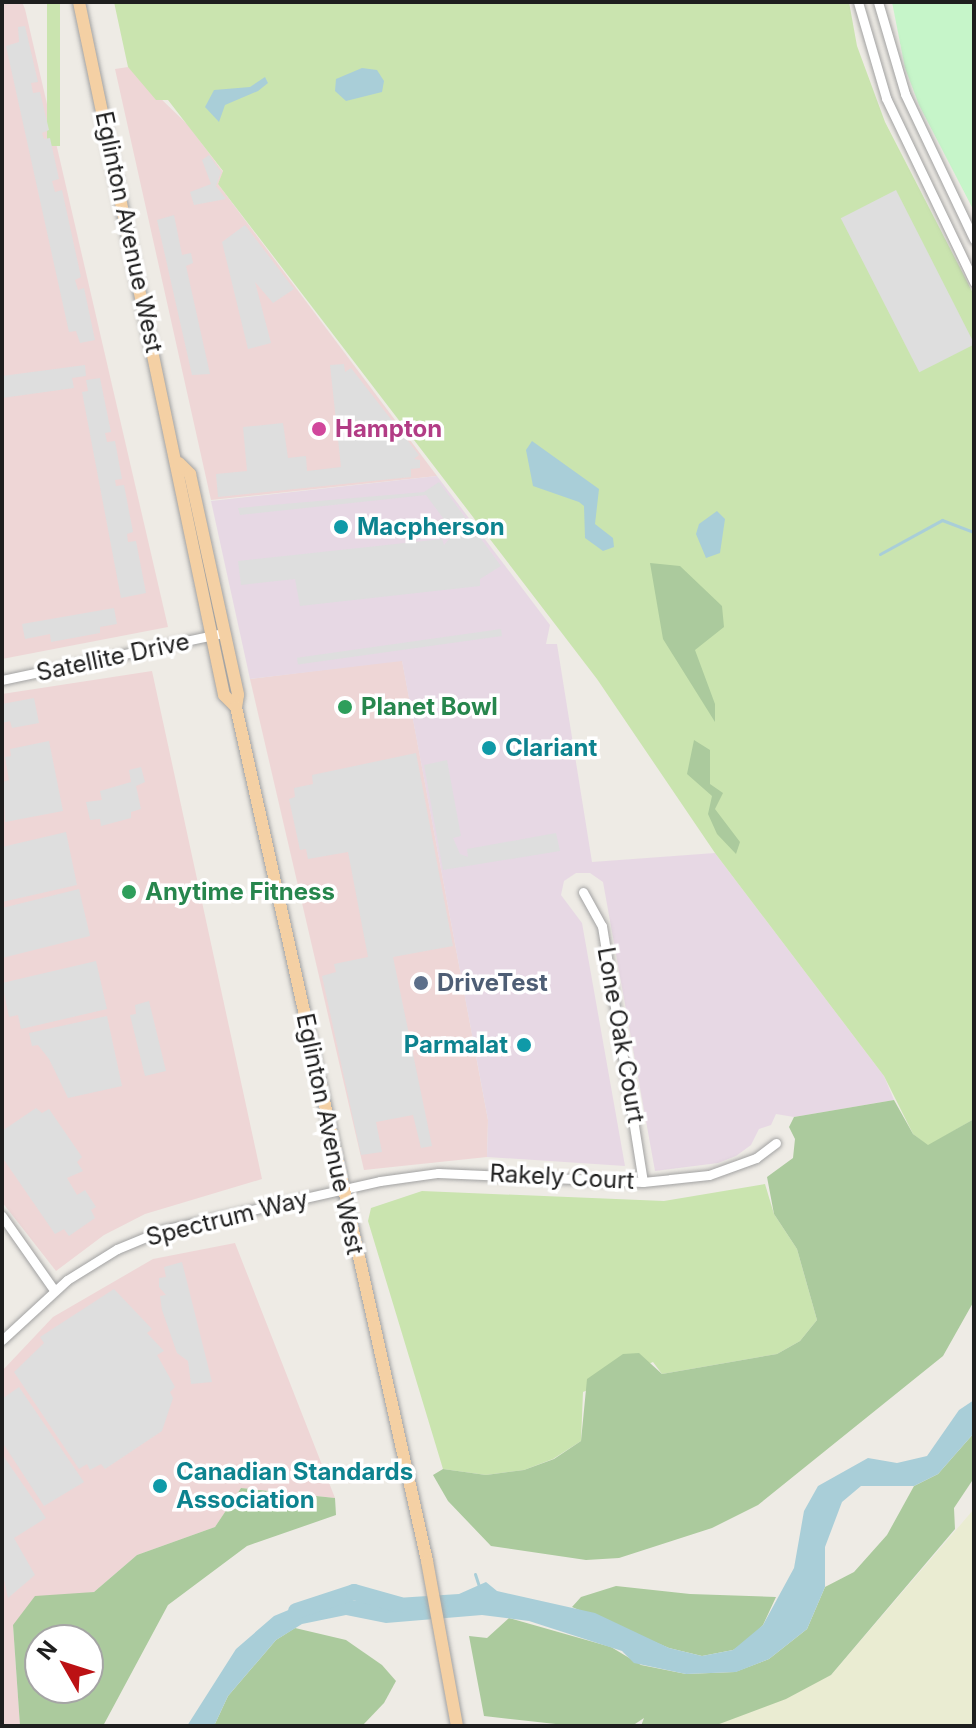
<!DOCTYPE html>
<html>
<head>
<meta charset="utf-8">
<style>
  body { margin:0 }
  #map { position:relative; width:976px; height:1728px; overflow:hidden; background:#eeebe5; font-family:Inter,sans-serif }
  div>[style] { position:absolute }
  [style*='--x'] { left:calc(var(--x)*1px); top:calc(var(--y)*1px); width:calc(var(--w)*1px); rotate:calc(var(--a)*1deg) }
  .commercial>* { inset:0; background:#eed6d6 }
  .industrial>* { inset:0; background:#e7d8e4 }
  .farmland>* { inset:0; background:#eaecd2 }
  .grass>* { inset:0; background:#cae4af; transform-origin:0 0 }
  .forest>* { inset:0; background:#abca9d }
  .park>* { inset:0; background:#c6f5c9 }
  .parking>* { inset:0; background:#dedede; transform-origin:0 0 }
  .water>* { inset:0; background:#a9ced8 }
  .stream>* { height:3px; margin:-1.5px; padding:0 1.5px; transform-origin:1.5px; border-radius:1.5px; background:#a9ced8 }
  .river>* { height:16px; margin:-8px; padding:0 8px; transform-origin:8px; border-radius:8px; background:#a9ced8 }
  .roads { filter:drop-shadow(0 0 2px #a2a2a2) drop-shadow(0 0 2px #a2a2a2) }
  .minor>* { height:9px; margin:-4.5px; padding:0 4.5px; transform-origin:4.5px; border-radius:4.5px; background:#fff }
  .major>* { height:12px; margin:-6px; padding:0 6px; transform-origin:6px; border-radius:6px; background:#f4d0a4 }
  .dots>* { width:22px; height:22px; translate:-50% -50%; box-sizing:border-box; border:4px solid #fff; border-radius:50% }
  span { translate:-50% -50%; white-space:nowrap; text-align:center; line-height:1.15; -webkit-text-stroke:7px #fff; paint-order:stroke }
  .street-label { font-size:24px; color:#1e1e1e }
  .hotel-label { font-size:24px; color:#b23c85; font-weight:700 }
  .left { translate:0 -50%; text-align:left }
  .culture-label { font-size:24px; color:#0d838f; font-weight:700 }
  .right { translate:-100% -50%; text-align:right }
  .leisure-label { font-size:24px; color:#27864d; font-weight:700 }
  .service-label { font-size:24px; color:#4e5e75; font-weight:700 }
  .frame { position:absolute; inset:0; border:4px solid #1e1e1e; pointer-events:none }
  .north { position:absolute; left:24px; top:1624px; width:80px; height:80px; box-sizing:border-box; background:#fff; border:2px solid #a5a5a5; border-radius:50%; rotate:309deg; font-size:22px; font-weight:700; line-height:32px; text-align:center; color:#1e1e1e }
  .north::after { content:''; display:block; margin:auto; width:28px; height:36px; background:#bc1114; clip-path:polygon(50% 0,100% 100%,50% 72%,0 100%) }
</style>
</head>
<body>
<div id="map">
  <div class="commercial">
    <i style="clip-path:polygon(2px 2px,22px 2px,25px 9px,168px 627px,2px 659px)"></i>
    <i style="clip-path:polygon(128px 67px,188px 125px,223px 172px,218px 184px,437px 476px,211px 500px,115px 69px)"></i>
    <i style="clip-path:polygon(402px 660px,488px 1120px,487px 1157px,364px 1170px,250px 679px)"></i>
    <i style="clip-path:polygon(152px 671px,262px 1179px,145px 1214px,104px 1235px,56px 1271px,2px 1202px,2px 694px)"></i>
    <i style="clip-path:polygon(235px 1243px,335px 1498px,241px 1488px,215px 1527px,137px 1555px,94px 1592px,72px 1595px,13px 1625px,20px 1726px,2px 1726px,2px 1371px,53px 1317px,153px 1259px)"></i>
  </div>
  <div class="industrial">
    <i style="clip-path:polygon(437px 476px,550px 625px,546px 644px,557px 644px,592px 862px,715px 853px,884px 1076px,894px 1100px,794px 1117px,776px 1114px,771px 1125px,759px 1129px,751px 1145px,736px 1156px,718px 1163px,655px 1171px,603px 882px,590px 873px,576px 873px,564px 881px,561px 895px,582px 923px,625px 1166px,487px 1157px,488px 1120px,402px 661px,250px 679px,211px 501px)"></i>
  </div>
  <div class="farmland">
    <i style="clip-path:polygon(974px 1509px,974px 1726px,714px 1726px,831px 1675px)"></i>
  </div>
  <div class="grass">
    <i style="left:47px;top:2px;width:13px;height:144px"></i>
    <i style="clip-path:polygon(114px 2px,849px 2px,857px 46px,885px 122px,974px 295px,974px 1119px,928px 1146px,913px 1134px,884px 1076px,715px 853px,597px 679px,218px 184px,223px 171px,168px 100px,156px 100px,128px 67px)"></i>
    <i style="clip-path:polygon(765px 1184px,774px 1214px,797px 1249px,817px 1320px,800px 1341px,777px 1354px,662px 1374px,653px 1362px,583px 1392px,581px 1441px,553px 1459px,524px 1470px,486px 1475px,443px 1469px,368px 1221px,371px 1208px,422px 1191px,664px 1201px)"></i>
  </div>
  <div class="forest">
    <i style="clip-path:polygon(650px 563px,680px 566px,722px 606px,724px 627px,695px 650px,715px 704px,715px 722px,663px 639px)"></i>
    <i style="clip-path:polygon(694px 740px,710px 750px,710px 784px,723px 793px,715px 809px,740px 842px,736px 854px,717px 834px,708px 814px,712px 796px,687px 774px)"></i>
    <i style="clip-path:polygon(894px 1100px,913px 1134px,928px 1145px,974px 1119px,974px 1301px,943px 1356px,758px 1505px,712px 1528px,619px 1558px,586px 1560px,491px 1546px,448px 1501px,433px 1475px,443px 1469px,486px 1475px,524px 1470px,554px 1459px,581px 1441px,587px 1379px,623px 1354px,639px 1353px,662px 1374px,777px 1354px,800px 1341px,817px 1320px,797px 1249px,774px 1214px,767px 1177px,793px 1158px,795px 1139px,789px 1127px,794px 1117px)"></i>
    <i style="clip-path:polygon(974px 1433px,974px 1478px,954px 1508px,955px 1529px,831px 1675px,786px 1699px,714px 1726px,641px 1726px,644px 1718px,632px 1726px,574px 1726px,484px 1716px,469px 1636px,487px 1638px,509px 1618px,611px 1647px,641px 1665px,686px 1674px,735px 1672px,769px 1659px,807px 1629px,825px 1587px,854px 1572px,887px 1535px,914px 1486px,938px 1474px)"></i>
    <i style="clip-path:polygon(evenodd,241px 1488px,335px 1498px,336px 1515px,247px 1546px,168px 1605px,103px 1726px,20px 1726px,13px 1625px,35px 1596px,94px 1592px,137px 1555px,215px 1527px,241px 1488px,88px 1640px,88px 1688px,40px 1688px,40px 1640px,88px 1640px)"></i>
    <i style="clip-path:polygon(616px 1586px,690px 1594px,776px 1597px,763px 1625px,748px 1641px,733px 1650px,702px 1656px,669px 1648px,572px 1607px,581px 1597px)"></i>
    <i style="clip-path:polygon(295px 1628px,346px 1640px,382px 1665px,396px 1681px,384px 1703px,362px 1726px,214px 1726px,228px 1696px,276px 1640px)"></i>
  </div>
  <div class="park">
    <i style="clip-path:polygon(892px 2px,974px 2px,974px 211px,919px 105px,905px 68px)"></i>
  </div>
  <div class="parking">
    <i style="clip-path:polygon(25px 26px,38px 82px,31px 83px,33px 93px,40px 92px,49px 130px,42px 133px,44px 139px,50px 138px,59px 179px,52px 181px,55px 192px,62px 190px,81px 277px,75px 280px,78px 290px,84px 288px,95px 340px,80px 343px,76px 331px,69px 332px,6px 46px,19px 42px,18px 27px)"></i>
    <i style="clip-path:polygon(209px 155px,221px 172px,216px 186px,226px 199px,194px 205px,190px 192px,211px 184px,202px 160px)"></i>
    <i style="left:896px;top:190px;width:173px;height:62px;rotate:63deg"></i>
    <i style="clip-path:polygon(174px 215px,182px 255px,191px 253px,193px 263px,186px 266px,210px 374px,192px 375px,157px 220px)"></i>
    <i style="clip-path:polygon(245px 225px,294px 289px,273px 303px,255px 282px,271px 343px,248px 349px,222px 242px)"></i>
    <i style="clip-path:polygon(344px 364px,345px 372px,351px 368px,419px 455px,414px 459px,420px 460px,420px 468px,411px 469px,411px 477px,218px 497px,216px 474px,247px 471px,243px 427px,283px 423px,288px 458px,306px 456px,307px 471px,341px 467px,330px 365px)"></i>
    <i style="clip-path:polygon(85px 365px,86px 376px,72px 378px,74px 388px,2px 398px,2px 376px)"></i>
    <i style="clip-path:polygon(100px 378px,111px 432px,105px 433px,107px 442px,115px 441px,122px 479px,115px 480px,116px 486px,124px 485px,133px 532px,127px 534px,128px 542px,136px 541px,146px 593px,121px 598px,82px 392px,88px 391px,86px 380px)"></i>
    <i style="clip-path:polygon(439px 482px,501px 566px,480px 579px,480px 586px,300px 606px,295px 579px,241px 585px,238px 561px,442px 539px,444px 545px,454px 533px,426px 495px,240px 515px,238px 508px,424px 492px)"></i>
    <i style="clip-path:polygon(114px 608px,117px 624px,100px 627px,100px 633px,51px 642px,50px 634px,25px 639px,22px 624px)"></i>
    <i style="left:501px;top:629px;width:7px;height:206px;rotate:82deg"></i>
    <i style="clip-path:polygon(34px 698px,39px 723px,12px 728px,10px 721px,2px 723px,2px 704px)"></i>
    <i style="clip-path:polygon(49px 741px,63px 811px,5px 822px,3px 782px,9px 780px,5px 757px,11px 756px,10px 749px)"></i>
    <i style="clip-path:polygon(416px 753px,453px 946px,393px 957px,432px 1146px,421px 1148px,413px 1115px,376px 1122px,382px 1152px,361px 1155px,322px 976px,336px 972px,334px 964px,368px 957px,348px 852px,308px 859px,306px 849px,300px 850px,289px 799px,295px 797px,294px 788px,313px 784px,312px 775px)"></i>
    <i style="clip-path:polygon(447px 760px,461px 836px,453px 838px,460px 854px,468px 857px,467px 849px,556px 833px,560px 851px,443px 870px,424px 765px)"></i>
    <i style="clip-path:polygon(141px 767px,145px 782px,136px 786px,141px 809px,131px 812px,131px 818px,101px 826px,100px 819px,90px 820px,86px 802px,102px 800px,100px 791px,131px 782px,129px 770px)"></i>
    <i style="clip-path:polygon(66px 832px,77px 885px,2px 902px,2px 847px)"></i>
    <i style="clip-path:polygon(79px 889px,90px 936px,2px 958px,2px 908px)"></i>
    <i style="clip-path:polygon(96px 961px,107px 1009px,21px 1029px,18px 1015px,9px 1017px,2px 983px)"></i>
    <i style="clip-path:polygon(149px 1001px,166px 1071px,145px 1076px,130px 1015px,136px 1014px,135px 1005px)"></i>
    <i style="clip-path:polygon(107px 1016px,122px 1086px,68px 1098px,49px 1059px,38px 1045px,32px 1046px,29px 1033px)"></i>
    <i style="clip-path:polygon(36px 1108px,42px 1113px,49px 1109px,82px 1157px,77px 1162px,83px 1171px,67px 1178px,77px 1195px,85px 1190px,96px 1207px,91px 1210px,95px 1218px,69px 1236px,64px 1229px,55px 1234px,2px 1157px,2px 1131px)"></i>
    <i style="clip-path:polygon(182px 1262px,212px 1382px,191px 1384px,188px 1361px,177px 1353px,162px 1310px,160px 1296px,166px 1295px,159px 1287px,159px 1278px,166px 1277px,164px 1267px)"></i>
    <i style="clip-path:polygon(114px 1289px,152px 1329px,147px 1333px,164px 1351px,157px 1355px,175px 1387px,170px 1392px,173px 1398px,162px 1431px,105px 1469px,101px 1464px,90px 1470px,87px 1464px,79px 1469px,14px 1372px,44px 1343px,40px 1337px)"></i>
    <i style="clip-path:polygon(19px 1387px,84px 1482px,44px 1506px,2px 1442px,2px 1399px)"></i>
    <i style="clip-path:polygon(2px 1454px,46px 1518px,14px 1538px,35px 1575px,8px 1598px,2px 1571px)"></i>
  </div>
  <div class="water">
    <i style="clip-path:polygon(362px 68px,377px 70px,384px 81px,382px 92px,346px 101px,335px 91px,336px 79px)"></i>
    <i style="clip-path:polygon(265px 77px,268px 83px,258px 91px,225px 105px,219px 122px,205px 107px,214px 90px,250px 87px)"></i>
    <i style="clip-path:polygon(532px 441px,599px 489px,595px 524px,613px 538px,614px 547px,603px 551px,585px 538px,584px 506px,579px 502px,533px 486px,526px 450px)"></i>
    <i style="clip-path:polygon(717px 511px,725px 519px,720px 553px,706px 558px,696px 534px,699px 524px)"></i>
    <i style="clip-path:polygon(974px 1400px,974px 1433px,938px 1474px,914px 1486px,861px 1486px,842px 1502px,825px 1547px,825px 1587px,807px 1629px,769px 1659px,736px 1672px,686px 1674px,634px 1663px,622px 1651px,529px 1621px,482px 1615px,386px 1623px,346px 1615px,302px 1624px,276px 1640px,228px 1696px,214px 1726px,187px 1726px,236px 1649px,274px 1616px,303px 1604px,459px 1594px,486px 1582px,497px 1591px,595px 1613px,669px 1648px,702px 1656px,733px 1650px,763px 1625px,794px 1568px,804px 1511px,818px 1486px,868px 1458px,897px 1463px,927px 1456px,959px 1410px)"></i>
  </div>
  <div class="stream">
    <i style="--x:880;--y:554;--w:71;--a:-28.7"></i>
    <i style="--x:942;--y:520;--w:34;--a:21"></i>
    <i style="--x:475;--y:1574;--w:13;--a:72"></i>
  </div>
  <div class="river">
    <i style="--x:296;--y:1611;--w:61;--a:-18.1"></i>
    <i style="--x:354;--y:1592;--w:48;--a:15.8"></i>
  </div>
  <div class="roads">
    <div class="minor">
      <i style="--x:858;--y:2;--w:100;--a:73.7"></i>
      <i style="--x:886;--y:98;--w:204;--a:64.4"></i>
      <i style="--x:878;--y:2;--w:96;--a:73.6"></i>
      <i style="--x:905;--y:94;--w:161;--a:64.6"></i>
      <i style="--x:2;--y:680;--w:221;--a:-12"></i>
      <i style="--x:583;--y:892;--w:39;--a:61"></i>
      <i style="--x:602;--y:926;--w:259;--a:80.9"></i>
      <i style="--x:2;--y:1216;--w:90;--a:54.9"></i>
      <i style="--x:2;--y:1340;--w:88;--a:-42.7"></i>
      <i style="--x:67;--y:1280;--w:59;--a:-31.8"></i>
      <i style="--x:117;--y:1249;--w:50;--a:-22.4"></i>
      <i style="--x:163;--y:1230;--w:222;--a:-12.7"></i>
      <i style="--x:380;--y:1181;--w:59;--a:-7.9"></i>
      <i style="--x:438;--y:1173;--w:205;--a:2.5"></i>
      <i style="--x:643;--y:1182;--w:66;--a:-6.1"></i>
      <i style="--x:709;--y:1175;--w:50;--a:-19.9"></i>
      <i style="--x:756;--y:1158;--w:25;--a:-37"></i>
    </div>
    <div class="major">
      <i style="--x:79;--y:2;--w:708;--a:78.18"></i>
      <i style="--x:224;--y:695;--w:17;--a:45"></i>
      <i style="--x:179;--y:463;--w:16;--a:45"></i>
      <i style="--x:190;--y:474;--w:226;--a:77.7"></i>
      <i style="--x:238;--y:695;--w:12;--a:99"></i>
      <i style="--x:236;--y:707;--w:875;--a:77.39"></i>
      <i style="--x:427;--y:1561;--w:168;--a:79.7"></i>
    </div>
  </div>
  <div class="dots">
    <i style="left:319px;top:429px;background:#d1479c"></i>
    <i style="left:341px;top:527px;background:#0f9aa8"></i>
    <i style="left:345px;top:707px;background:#2e9e5b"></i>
    <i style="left:489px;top:748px;background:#0f9aa8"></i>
    <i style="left:129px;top:892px;background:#2e9e5b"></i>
    <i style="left:421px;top:983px;background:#5c6f8a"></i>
    <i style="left:524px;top:1045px;background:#0f9aa8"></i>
    <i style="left:160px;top:1486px;background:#0f9aa8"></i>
  </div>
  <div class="street-label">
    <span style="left:129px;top:232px;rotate:78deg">Eglinton Avenue West</span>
    <span style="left:113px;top:657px;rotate:-12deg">Satellite Drive</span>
    <span style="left:621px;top:1035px;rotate:80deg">Lone Oak Court</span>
    <span style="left:330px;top:1134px;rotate:78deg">Eglinton Avenue West</span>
    <span style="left:562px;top:1177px;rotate:3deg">Rakely Court</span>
    <span style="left:227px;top:1218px;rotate:-14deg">Spectrum Way</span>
  </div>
  <div class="hotel-label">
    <span class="left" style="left:335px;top:429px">Hampton</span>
  </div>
  <div class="culture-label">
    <span class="left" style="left:357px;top:527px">Macpherson</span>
    <span class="left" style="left:505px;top:748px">Clariant</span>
    <span class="right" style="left:508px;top:1045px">Parmalat</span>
    <span class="left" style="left:176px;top:1486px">Canadian Standards<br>Association</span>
  </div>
  <div class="leisure-label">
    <span class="left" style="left:361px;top:707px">Planet Bowl</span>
    <span class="left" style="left:145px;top:892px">Anytime Fitness</span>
  </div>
  <div class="service-label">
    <span class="left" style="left:437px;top:983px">DriveTest</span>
  </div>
  <div class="frame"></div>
  <div class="north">N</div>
</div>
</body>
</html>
